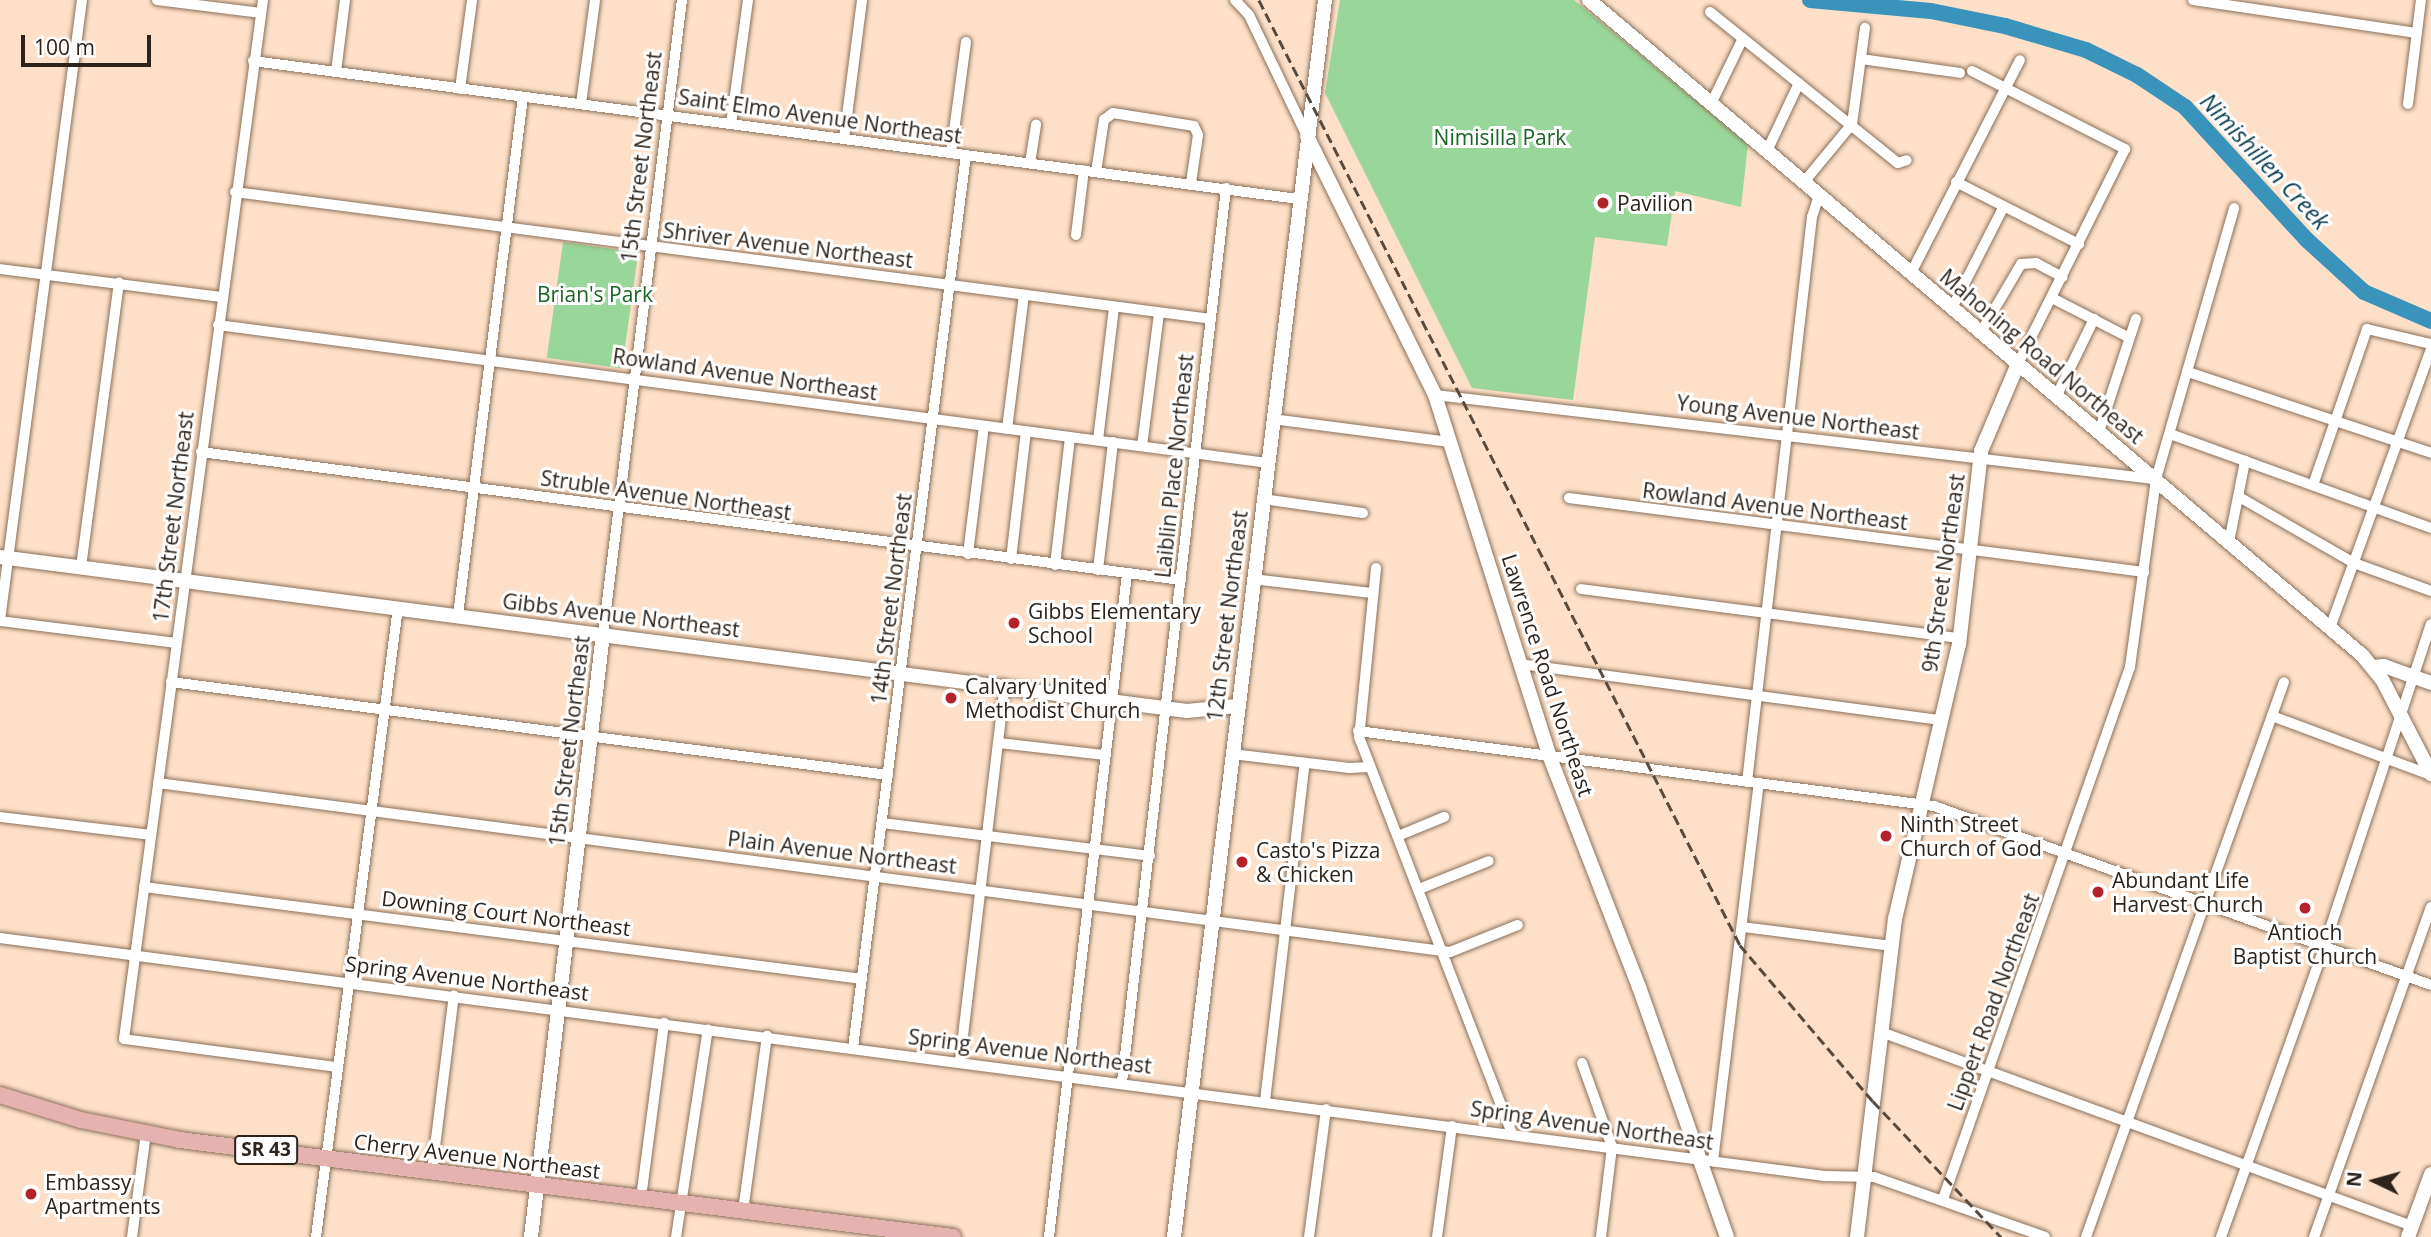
<!DOCTYPE html>
<html>
<head>
<meta charset="utf-8">
<style>
  body { margin:0 }
  #map { position:relative; width:2431px; height:1237px; overflow:hidden; background:#fee0c8; font-family:"Open Sans",sans-serif }
  div>[style] { position:absolute }
  [style*='--x'] { left:calc(var(--x)*1px); top:calc(var(--y)*1px); width:calc(var(--w)*1px); rotate:calc(var(--a)*1deg) }
  .green>* { inset:0; background:#99d699; transform-origin:0 0 }
  .river>* { height:16px; margin:-8px; padding:0 8px; transform-origin:8px; border-radius:8px; background:#3a93ba }
  .roads { filter:drop-shadow(0 0 2px #8a705a) drop-shadow(0 0 2px #8a705a) }
  .street>* { height:10px; margin:-5px; padding:0 5px; transform-origin:5px; border-radius:5px; background:#fff }
  .secondary>* { height:14px; margin:-7px; padding:0 7px; transform-origin:7px; border-radius:7px; background:#fff }
  .primary>* { height:16px; margin:-8px; padding:0 8px; transform-origin:8px; border-radius:8px; background:#e6b2af }
  .rail>* { height:2.5px; margin-top:-1.25px; transform-origin:0; background:repeating-linear-gradient(90deg,#594a3e 0 10px,transparent 0 15px) }
  .dots>* { width:19px; height:19px; translate:-50% -50%; box-sizing:border-box; border:4px solid #fff; border-radius:50% }
  span { translate:-50% -50%; white-space:nowrap; text-align:center; line-height:1.15; -webkit-text-stroke:6px #fff; paint-order:stroke }
  .shield-label span { padding:2px 5px; background:#fff; border:2px solid; border-radius:5px; -webkit-text-stroke-width:0 }
  .shield-label { font-size:19px; color:#2e231a; font-weight:700 }
  .street-label { font-size:21px; color:#2e231a }
  .park-label { font-size:21px; color:#196521 }
  .poi-label { font-size:21px; color:#2e231a }
  .left { translate:0 -50%; text-align:left }
  .water-label { font-size:23px; color:#073c51; font-style:italic }
  .north { position:absolute; left:2340px; top:1146px; width:70px; height:70px; -webkit-text-stroke:5px #fff; paint-order:stroke; rotate:275deg; font-size:19px; font-weight:700; line-height:28px; text-align:center; color:#2e231a }
  .north::after { content:''; display:block; margin:auto; width:24px; height:32px; background:#2e231a; clip-path:polygon(50% 0,100% 100%,50% 72%,0 100%) }
  .scale { position:absolute; left:21px; top:35px; width:130px; height:32px; box-sizing:border-box; border:4px solid #2e231a; border-top:0; padding-left:9px; font-size:21px; line-height:24px; white-space:nowrap; color:#2e231a; -webkit-text-stroke:5px #fff; paint-order:stroke }
</style>
</head>
<body>
<div id="map">
  <div class="green">
    <i style="clip-path:polygon(1340px 0,1574px 0,1748px 144px,1741px 207px,1675px 191px,1667px 246px,1595px 237px,1573px 400px,1472px 388px,1325px 93px)"></i>
    <i style="left:563px;top:242px;width:76px;height:117px;rotate:8deg"></i>
  </div>
  <div class="river">
    <i style="--x:1810;--y:0;--w:121;--a:5.2"></i>
    <i style="--x:1931;--y:11;--w:76;--a:11.5"></i>
    <i style="--x:2005;--y:26;--w:84;--a:16.5"></i>
    <i style="--x:2086;--y:50;--w:57;--a:26.1"></i>
    <i style="--x:2137;--y:75;--w:58;--a:33.7"></i>
    <i style="--x:2185;--y:107;--w:180;--a:47.5"></i>
    <i style="--x:2307;--y:240;--w:77;--a:42.4"></i>
    <i style="--x:2364;--y:292;--w:73;--a:23.4"></i>
  </div>
  <div class="roads">
    <div class="street">
      <i style="--x:157;--y:0;--w:105;--a:7.1"></i>
      <i style="--x:263;--y:0;--w:1048;--a:97.62"></i>
      <i style="--x:124;--y:1039;--w:216;--a:7.5"></i>
      <i style="--x:1235;--y:0;--w:21;--a:47"></i>
      <i style="--x:1249;--y:15;--w:134;--a:64.4"></i>
      <i style="--x:2193;--y:0;--w:226;--a:8.4"></i>
      <i style="--x:1710;--y:12;--w:241;--a:38.8"></i>
      <i style="--x:1898;--y:163;--w:9;--a:-18"></i>
      <i style="--x:1861;--y:59;--w:100;--a:8"></i>
      <i style="--x:253;--y:61;--w:1054;--a:7.52"></i>
      <i style="--x:1972;--y:71;--w:172;--a:27"></i>
      <i style="--x:2125;--y:149;--w:240;--a:116.5"></i>
      <i style="--x:336;--y:72;--w:73;--a:-82.9"></i>
      <i style="--x:460;--y:89;--w:90;--a:-82.3"></i>
      <i style="--x:581;--y:104;--w:105;--a:-82.3"></i>
      <i style="--x:1711;--y:104;--w:73;--a:-64.1"></i>
      <i style="--x:2408;--y:104;--w:105;--a:-82.9"></i>
      <i style="--x:731;--y:124;--w:125;--a:-82.2"></i>
      <i style="--x:844;--y:139;--w:140;--a:-82.6"></i>
      <i style="--x:1767;--y:151;--w:75;--a:-64.8"></i>
      <i style="--x:951;--y:153;--w:112;--a:-82.3"></i>
      <i style="--x:1030;--y:163;--w:39;--a:-81"></i>
      <i style="--x:1096;--y:172;--w:53;--a:-81.3"></i>
      <i style="--x:1104;--y:120;--w:11;--a:-38"></i>
      <i style="--x:1113;--y:113;--w:82;--a:9.1"></i>
      <i style="--x:1194;--y:126;--w:10;--a:66"></i>
      <i style="--x:1198;--y:135;--w:49;--a:98.3"></i>
      <i style="--x:1804;--y:182;--w:75;--a:-50.4"></i>
      <i style="--x:1852;--y:124;--w:97;--a:-82.3"></i>
      <i style="--x:1956;--y:182;--w:138;--a:26.8"></i>
      <i style="--x:235;--y:192;--w:984;--a:7.41"></i>
      <i style="--x:1076;--y:235;--w:65;--a:-83"></i>
      <i style="--x:0;--y:269;--w:224;--a:7.2"></i>
      <i style="--x:1911;--y:273;--w:239;--a:-62.9"></i>
      <i style="--x:2052;--y:298;--w:85;--a:27.2"></i>
      <i style="--x:1952;--y:308;--w:114;--a:-63"></i>
      <i style="--x:218;--y:325;--w:1058;--a:7.49"></i>
      <i style="--x:1981;--y:332;--w:79;--a:-59.5"></i>
      <i style="--x:2021;--y:264;--w:15;--a:-4"></i>
      <i style="--x:2036;--y:263;--w:30;--a:28"></i>
      <i style="--x:2188;--y:372;--w:256;--a:18.4"></i>
      <i style="--x:1435;--y:395;--w:724;--a:6.66"></i>
      <i style="--x:2056;--y:397;--w:87;--a:-64"></i>
      <i style="--x:1272;--y:419;--w:179;--a:7.4"></i>
      <i style="--x:1007;--y:429;--w:135;--a:-82.8"></i>
      <i style="--x:2099;--y:432;--w:119;--a:-71.9"></i>
      <i style="--x:2170;--y:434;--w:277;--a:19.8"></i>
      <i style="--x:1098;--y:440;--w:134;--a:-83.1"></i>
      <i style="--x:1142;--y:446;--w:134;--a:-82.7"></i>
      <i style="--x:201;--y:452;--w:988;--a:7.44"></i>
      <i style="--x:2313;--y:485;--w:165;--a:-70.9"></i>
      <i style="--x:2367;--y:329;--w:66;--a:13.2"></i>
      <i style="--x:1569;--y:498;--w:580;--a:7.33"></i>
      <i style="--x:2241;--y:498;--w:130;--a:29.9"></i>
      <i style="--x:2354;--y:563;--w:82;--a:20"></i>
      <i style="--x:1262;--y:499;--w:102;--a:7.9"></i>
      <i style="--x:2229;--y:542;--w:83;--a:-78.8"></i>
      <i style="--x:968;--y:554;--w:129;--a:-82.9"></i>
      <i style="--x:1011;--y:559;--w:128;--a:-83.3"></i>
      <i style="--x:1055;--y:565;--w:129;--a:-83.3"></i>
      <i style="--x:81;--y:567;--w:287;--a:-82.4"></i>
      <i style="--x:1376;--y:568;--w:170;--a:95.7"></i>
      <i style="--x:1359;--y:737;--w:425;--a:68.9"></i>
      <i style="--x:1098;--y:570;--w:129;--a:-83.3"></i>
      <i style="--x:1253;--y:579;--w:121;--a:6.7"></i>
      <i style="--x:1581;--y:589;--w:382;--a:7.4"></i>
      <i style="--x:458;--y:615;--w:522;--a:-82.85"></i>
      <i style="--x:0;--y:620;--w:625;--a:-82.47"></i>
      <i style="--x:0;--y:621;--w:177;--a:7.1"></i>
      <i style="--x:2330;--y:628;--w:297;--a:-70.1"></i>
      <i style="--x:603;--y:634;--w:639;--a:-82.9"></i>
      <i style="--x:1520;--y:664;--w:425;--a:7.6"></i>
      <i style="--x:171;--y:682;--w:723;--a:7.39"></i>
      <i style="--x:2272;--y:716;--w:170;--a:20.4"></i>
      <i style="--x:1358;--y:731;--w:581;--a:7.42"></i>
      <i style="--x:1934;--y:806;--w:528;--a:19.81"></i>
      <i style="--x:999;--y:743;--w:107;--a:6.5"></i>
      <i style="--x:1232;--y:754;--w:118;--a:6.8"></i>
      <i style="--x:1349;--y:768;--w:21;--a:-3"></i>
      <i style="--x:1747;--y:782;--w:569;--a:-83.44"></i>
      <i style="--x:1812;--y:217;--w:23;--a:-72"></i>
      <i style="--x:158;--y:783;--w:1303;--a:7.45"></i>
      <i style="--x:1450;--y:952;--w:73;--a:-21.7"></i>
      <i style="--x:0;--y:817;--w:152;--a:6.8"></i>
      <i style="--x:882;--y:823;--w:270;--a:7"></i>
      <i style="--x:1398;--y:836;--w:50;--a:-22.4"></i>
      <i style="--x:144;--y:887;--w:724;--a:7.3"></i>
      <i style="--x:1419;--y:889;--w:75;--a:-21.8"></i>
      <i style="--x:1743;--y:927;--w:149;--a:7.3"></i>
      <i style="--x:0;--y:938;--w:1840;--a:7.43"></i>
      <i style="--x:1825;--y:1176;--w:49;--a:1.2"></i>
      <i style="--x:1874;--y:1177;--w:181;--a:19.3"></i>
      <i style="--x:1881;--y:1032;--w:565;--a:20.07"></i>
      <i style="--x:853;--y:1048;--w:900;--a:-82.79"></i>
      <i style="--x:960;--y:1061;--w:379;--a:-83.2"></i>
      <i style="--x:1582;--y:1063;--w:89;--a:70.3"></i>
      <i style="--x:1612;--y:1147;--w:91;--a:97"></i>
      <i style="--x:1122;--y:1082;--w:900;--a:-83.36"></i>
      <i style="--x:1265;--y:1101;--w:340;--a:-83.3"></i>
      <i style="--x:1713;--y:1161;--w:381;--a:-83.1"></i>
      <i style="--x:432;--y:1171;--w:177;--a:-82.9"></i>
      <i style="--x:641;--y:1198;--w:177;--a:-82.5"></i>
      <i style="--x:1943;--y:1199;--w:564;--a:-70.63"></i>
      <i style="--x:2130;--y:667;--w:190;--a:-82.1"></i>
      <i style="--x:2156;--y:479;--w:282;--a:-73.9"></i>
      <i style="--x:743;--y:1211;--w:177;--a:-82.2"></i>
      <i style="--x:132;--y:1237;--w:104;--a:-82.3"></i>
      <i style="--x:316;--y:1237;--w:635;--a:-82.58"></i>
      <i style="--x:676;--y:1237;--w:210;--a:-81.3"></i>
      <i style="--x:1049;--y:1237;--w:668;--a:-83.29"></i>
      <i style="--x:1309;--y:1237;--w:129;--a:-82.4"></i>
      <i style="--x:1437;--y:1237;--w:112;--a:-82.3"></i>
      <i style="--x:2086;--y:1237;--w:589;--a:-70.37"></i>
      <i style="--x:2221;--y:1237;--w:308;--a:-70.4"></i>
      <i style="--x:2324;--y:947;--w:340;--a:-71.7"></i>
      <i style="--x:2314;--y:1237;--w:350;--a:-70.5"></i>
    </div>
    <div class="secondary">
      <i style="--x:1589;--y:0;--w:1013;--a:40.28"></i>
      <i style="--x:2362;--y:655;--w:33;--a:51"></i>
      <i style="--x:2383;--y:681;--w:105;--a:62.7"></i>
      <i style="--x:1307;--y:136;--w:289;--a:63.7"></i>
      <i style="--x:1435;--y:395;--w:378;--a:72.4"></i>
      <i style="--x:1549;--y:755;--w:249;--a:68.8"></i>
      <i style="--x:1639;--y:987;--w:265;--a:70.6"></i>
      <i style="--x:0;--y:557;--w:1197;--a:7.39"></i>
      <i style="--x:1187;--y:711;--w:50;--a:-5.7"></i>
      <i style="--x:2374;--y:667;--w:10;--a:-6"></i>
      <i style="--x:2384;--y:666;--w:50;--a:19.9"></i>
      <i style="--x:531;--y:1237;--w:607;--a:-83.19"></i>
      <i style="--x:1174;--y:1237;--w:1246;--a:-83.04"></i>
      <i style="--x:1857;--y:1237;--w:320;--a:-83.2"></i>
      <i style="--x:1895;--y:919;--w:281;--a:-76.9"></i>
      <i style="--x:1959;--y:645;--w:195;--a:-83.5"></i>
      <i style="--x:1981;--y:451;--w:95;--a:-67"></i>
      <i style="--x:2408;--y:1237;--w:67;--a:-69.9"></i>
    </div>
    <div class="primary">
      <i style="--x:0;--y:1095;--w:85;--a:17.2"></i>
      <i style="--x:81;--y:1120;--w:101;--a:11.4"></i>
      <i style="--x:180;--y:1140;--w:779;--a:7.15"></i>
    </div>
  </div>
  <div class="rail">
    <i style="--x:1259;--y:0;--w:1060;--a:63.02"></i>
    <i style="--x:1740;--y:945;--w:205;--a:49.6"></i>
    <i style="--x:1873;--y:1101;--w:187;--a:46.7"></i>
  </div>
  <div class="dots">
    <i style="left:1603px;top:203px;background:#b4232a"></i>
    <i style="left:1014px;top:623px;background:#b4232a"></i>
    <i style="left:951px;top:698px;background:#b4232a"></i>
    <i style="left:1886px;top:836px;background:#b4232a"></i>
    <i style="left:1242px;top:862px;background:#b4232a"></i>
    <i style="left:2098px;top:892px;background:#b4232a"></i>
    <i style="left:2305px;top:908px;background:#b4232a"></i>
    <i style="left:31px;top:1194px;background:#b4232a"></i>
  </div>
  <div class="shield-label">
    <span style="left:266px;top:1150px">SR 43</span>
  </div>
  <div class="street-label">
    <span style="left:820px;top:116px;rotate:8deg">Saint Elmo Avenue Northeast</span>
    <span style="left:641px;top:157px;rotate:-83deg">15th Street Northeast</span>
    <span style="left:788px;top:245px;rotate:7deg">Shriver Avenue Northeast</span>
    <span style="left:2042px;top:356px;rotate:40deg">Mahoning Road Northeast</span>
    <span style="left:745px;top:374px;rotate:8deg">Rowland Avenue Northeast</span>
    <span style="left:1798px;top:417px;rotate:7deg">Young Avenue Northeast</span>
    <span style="left:1174px;top:466px;rotate:-84deg">Laiblin Place Northeast</span>
    <span style="left:666px;top:495px;rotate:8deg">Struble Avenue Northeast</span>
    <span style="left:1775px;top:506px;rotate:7deg">Rowland Avenue Northeast</span>
    <span style="left:173px;top:517px;rotate:-83deg">17th Street Northeast</span>
    <span style="left:1943px;top:573px;rotate:-82deg">9th Street Northeast</span>
    <span style="left:891px;top:599px;rotate:-83deg">14th Street Northeast</span>
    <span style="left:621px;top:615px;rotate:7deg">Gibbs Avenue Northeast</span>
    <span style="left:1227px;top:616px;rotate:-83deg">12th Street Northeast</span>
    <span style="left:1548px;top:675px;rotate:72deg">Lawrence Road Northeast</span>
    <span style="left:569px;top:741px;rotate:-83deg">15th Street Northeast</span>
    <span style="left:842px;top:852px;rotate:7deg">Plain Avenue Northeast</span>
    <span style="left:506px;top:913px;rotate:7deg">Downing Court Northeast</span>
    <span style="left:467px;top:978px;rotate:7deg">Spring Avenue Northeast</span>
    <span style="left:1993px;top:1002px;rotate:-70deg">Lippert Road Northeast</span>
    <span style="left:1030px;top:1051px;rotate:7deg">Spring Avenue Northeast</span>
    <span style="left:1592px;top:1125px;rotate:8deg">Spring Avenue Northeast</span>
    <span style="left:477px;top:1156px;rotate:7deg">Cherry Avenue Northeast</span>
  </div>
  <div class="park-label">
    <span style="left:1500px;top:137px">Nimisilla Park</span>
    <span style="left:595px;top:294px">Brian's Park</span>
  </div>
  <div class="poi-label">
    <span class="left" style="left:1617px;top:203px">Pavilion</span>
    <span class="left" style="left:1028px;top:623px">Gibbs Elementary<br>School</span>
    <span class="left" style="left:965px;top:698px">Calvary United<br>Methodist Church</span>
    <span class="left" style="left:1900px;top:836px">Ninth Street<br>Church of God</span>
    <span class="left" style="left:1256px;top:862px">Casto's Pizza<br>&amp; Chicken</span>
    <span class="left" style="left:2112px;top:892px">Abundant Life<br>Harvest Church</span>
    <span style="left:2305px;top:944px">Antioch<br>Baptist Church</span>
    <span class="left" style="left:45px;top:1194px">Embassy<br>Apartments</span>
  </div>
  <div class="water-label">
    <span style="left:2265px;top:161px;rotate:47deg">Nimishillen Creek</span>
  </div>
  <div class="north">N</div>
  <div class="scale">100 m</div>
</div>
</body>
</html>
